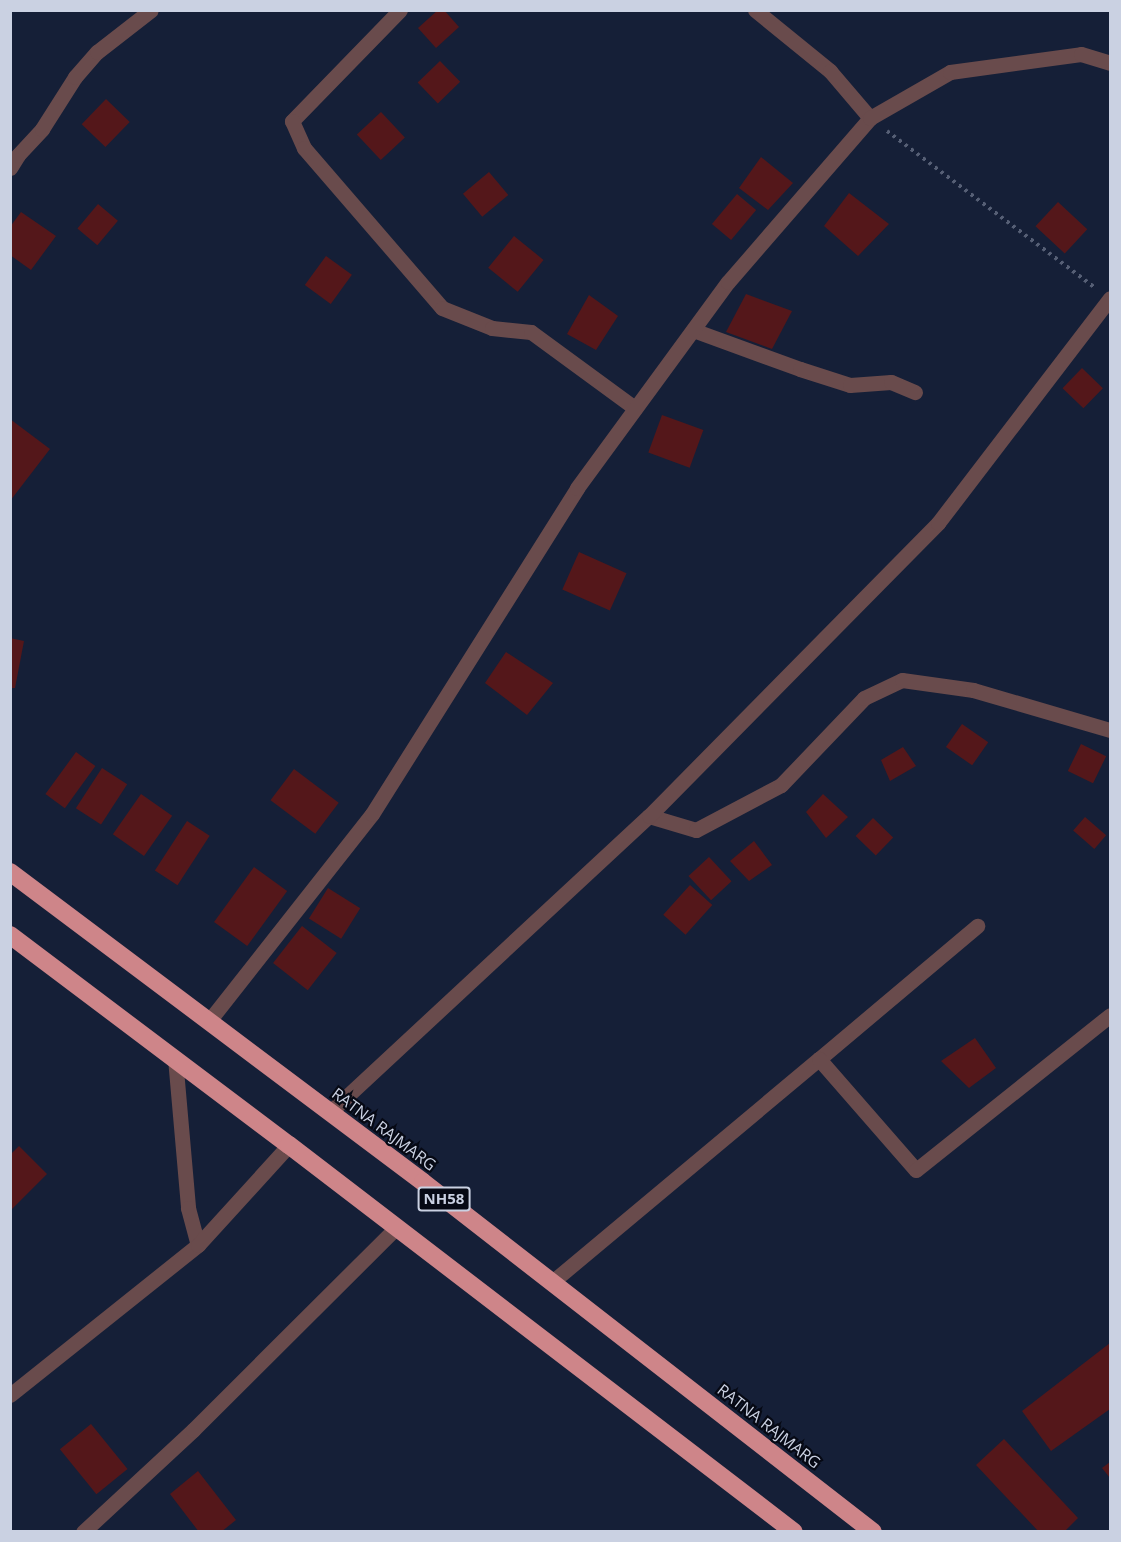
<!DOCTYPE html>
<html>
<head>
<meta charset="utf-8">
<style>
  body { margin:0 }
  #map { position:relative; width:1121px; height:1542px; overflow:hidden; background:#151f37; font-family:"Open Sans",sans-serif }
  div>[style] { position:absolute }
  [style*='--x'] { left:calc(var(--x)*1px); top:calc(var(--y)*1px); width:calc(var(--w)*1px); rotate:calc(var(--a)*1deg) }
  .building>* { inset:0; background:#54171a; transform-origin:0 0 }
  .path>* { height:4px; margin-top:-2px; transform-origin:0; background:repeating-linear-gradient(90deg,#565f75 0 3px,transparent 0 7.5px) }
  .minor>* { height:15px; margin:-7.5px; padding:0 7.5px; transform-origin:7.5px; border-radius:7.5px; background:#694b4c }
  .highway>* { height:18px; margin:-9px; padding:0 9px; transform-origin:9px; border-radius:9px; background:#ce8589 }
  span { translate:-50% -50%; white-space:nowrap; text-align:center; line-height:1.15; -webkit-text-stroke:4.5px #060914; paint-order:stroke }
  .shield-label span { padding:2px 4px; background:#060914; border:2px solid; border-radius:4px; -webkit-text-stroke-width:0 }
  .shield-label { font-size:15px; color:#cad1e2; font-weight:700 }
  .street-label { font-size:16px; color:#cad1e2 }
  .frame { position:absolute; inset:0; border:12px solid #cad1e2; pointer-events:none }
</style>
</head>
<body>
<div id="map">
  <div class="building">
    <i style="clip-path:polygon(438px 10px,444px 10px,459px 27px,436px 48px,418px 28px)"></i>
    <i style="left:440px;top:61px;width:29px;height:31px;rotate:46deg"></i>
    <i style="left:106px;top:99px;width:33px;height:35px;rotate:44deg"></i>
    <i style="left:381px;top:112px;width:35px;height:33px;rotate:47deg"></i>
    <i style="clip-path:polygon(761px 157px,793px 183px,768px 210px,739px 188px)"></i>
    <i style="left:489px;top:172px;width:30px;height:34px;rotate:50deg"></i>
    <i style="clip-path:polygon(849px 193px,889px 224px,858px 256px,824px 226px)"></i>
    <i style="left:737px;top:194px;width:25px;height:39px;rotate:40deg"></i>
    <i style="left:1058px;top:202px;width:40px;height:33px;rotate:43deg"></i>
    <i style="left:98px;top:204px;width:26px;height:32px;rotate:40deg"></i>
    <i style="clip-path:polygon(21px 212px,56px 236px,31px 270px,10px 255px,10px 227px)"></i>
    <i style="left:514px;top:236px;width:38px;height:41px;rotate:39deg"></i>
    <i style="left:326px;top:256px;width:32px;height:36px;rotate:36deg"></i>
    <i style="clip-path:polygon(746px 294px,792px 311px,772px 349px,726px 332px)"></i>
    <i style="clip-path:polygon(589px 295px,618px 316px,596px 350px,567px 334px)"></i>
    <i style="left:1082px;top:368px;width:29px;height:28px;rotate:44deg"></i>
    <i style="left:662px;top:415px;width:44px;height:40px;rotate:20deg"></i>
    <i style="clip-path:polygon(10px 419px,50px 449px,10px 501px)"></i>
    <i style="left:579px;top:552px;width:52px;height:41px;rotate:24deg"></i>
    <i style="clip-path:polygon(10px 638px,24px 641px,15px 688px,10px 688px)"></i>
    <i style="clip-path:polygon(506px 652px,553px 683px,527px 715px,485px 683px)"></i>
    <i style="left:962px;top:724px;width:32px;height:28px;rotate:35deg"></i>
    <i style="left:1081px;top:744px;width:28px;height:30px;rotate:26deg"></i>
    <i style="clip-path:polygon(903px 747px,916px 766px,890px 781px,881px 760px)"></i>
    <i style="left:76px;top:752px;width:24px;height:52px;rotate:36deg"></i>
    <i style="left:102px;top:768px;width:30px;height:48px;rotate:33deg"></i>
    <i style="left:294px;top:769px;width:56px;height:39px;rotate:37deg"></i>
    <i style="left:141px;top:794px;width:38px;height:49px;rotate:35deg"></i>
    <i style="clip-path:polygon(823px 794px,848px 817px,826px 838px,806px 812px)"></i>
    <i style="left:1085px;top:817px;width:28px;height:18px;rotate:41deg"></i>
    <i style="left:873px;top:818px;width:28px;height:25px;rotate:44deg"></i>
    <i style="left:187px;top:821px;width:27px;height:59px;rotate:33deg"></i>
    <i style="clip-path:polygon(754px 841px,772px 865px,749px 881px,730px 861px)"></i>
    <i style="left:709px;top:857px;width:33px;height:28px;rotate:47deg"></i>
    <i style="left:254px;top:867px;width:41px;height:68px;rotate:36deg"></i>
    <i style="left:690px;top:885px;width:30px;height:40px;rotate:42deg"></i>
    <i style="left:328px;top:888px;width:38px;height:36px;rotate:32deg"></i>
    <i style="left:302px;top:926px;width:44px;height:47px;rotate:38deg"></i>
    <i style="clip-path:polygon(975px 1038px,996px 1068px,969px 1088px,941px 1061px)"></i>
    <i style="clip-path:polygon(19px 1146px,47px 1174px,10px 1211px,10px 1155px)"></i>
    <i style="clip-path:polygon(1110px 1343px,1110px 1409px,1051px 1451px,1022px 1411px)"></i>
    <i style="left:91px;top:1424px;width:58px;height:40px;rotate:51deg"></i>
    <i style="clip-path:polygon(1004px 1439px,1078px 1518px,1064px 1532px,1039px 1532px,976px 1465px)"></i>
    <i style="clip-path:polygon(1110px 1462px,1110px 1478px,1102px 1468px)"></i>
    <i style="clip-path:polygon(198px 1471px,236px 1520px,221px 1532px,199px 1532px,170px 1494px)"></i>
  </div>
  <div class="path">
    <i style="--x:887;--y:131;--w:259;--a:37"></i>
  </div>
  <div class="minor">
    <i style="--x:400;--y:10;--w:155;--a:134.2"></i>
    <i style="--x:292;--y:121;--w:30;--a:66"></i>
    <i style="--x:304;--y:148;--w:211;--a:49.2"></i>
    <i style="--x:442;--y:308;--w:54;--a:21.8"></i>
    <i style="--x:492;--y:328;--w:39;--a:6"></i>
    <i style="--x:531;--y:332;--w:129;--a:36.2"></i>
    <i style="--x:755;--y:10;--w:97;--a:39.1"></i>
    <i style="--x:830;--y:71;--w:62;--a:49.6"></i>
    <i style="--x:10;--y:168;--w:15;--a:-58"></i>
    <i style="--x:18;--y:155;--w:35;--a:-47"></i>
    <i style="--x:42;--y:129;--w:62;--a:-57.6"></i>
    <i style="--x:75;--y:77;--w:33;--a:-49"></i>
    <i style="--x:97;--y:52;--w:68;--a:-37.9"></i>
    <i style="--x:693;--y:330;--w:114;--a:20"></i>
    <i style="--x:800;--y:369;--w:52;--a:17.7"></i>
    <i style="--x:850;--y:385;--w:41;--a:-4.2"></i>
    <i style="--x:891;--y:382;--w:26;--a:23"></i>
    <i style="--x:649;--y:816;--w:49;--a:16.6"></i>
    <i style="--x:696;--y:830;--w:96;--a:-27.9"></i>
    <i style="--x:781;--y:785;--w:120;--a:-46.3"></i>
    <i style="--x:864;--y:698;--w:42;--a:-25.3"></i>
    <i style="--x:902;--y:680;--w:72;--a:8"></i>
    <i style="--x:973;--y:690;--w:143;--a:16.3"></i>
    <i style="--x:209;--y:1021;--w:263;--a:-51.8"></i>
    <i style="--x:372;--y:814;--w:385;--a:-57.8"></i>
    <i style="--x:577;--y:488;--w:255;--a:-53.8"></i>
    <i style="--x:728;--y:282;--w:217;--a:-49.1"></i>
    <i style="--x:870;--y:118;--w:92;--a:-29.9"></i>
    <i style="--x:950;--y:72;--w:132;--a:-7.8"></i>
    <i style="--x:1081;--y:54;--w:30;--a:17"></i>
    <i style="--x:175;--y:1058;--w:151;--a:85"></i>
    <i style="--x:188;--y:1208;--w:38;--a:75"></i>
    <i style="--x:819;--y:1059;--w:207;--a:-40.1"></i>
    <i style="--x:330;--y:1112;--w:435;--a:-42.9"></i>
    <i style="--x:649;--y:816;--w:412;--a:-45.4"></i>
    <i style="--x:938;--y:523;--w:283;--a:-52.6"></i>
    <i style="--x:552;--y:1282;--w:348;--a:-39.9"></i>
    <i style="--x:819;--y:1059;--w:147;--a:48.9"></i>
    <i style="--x:916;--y:1170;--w:248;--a:-38.6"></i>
    <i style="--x:10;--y:1395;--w:241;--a:-38.6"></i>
    <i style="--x:198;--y:1245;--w:135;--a:-47.7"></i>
    <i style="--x:83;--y:1532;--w:150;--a:-42.8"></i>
    <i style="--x:193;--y:1430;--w:288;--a:-44.9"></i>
  </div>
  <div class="highway">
    <i style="--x:10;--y:872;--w:516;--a:36.89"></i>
    <i style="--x:423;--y:1182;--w:570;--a:37.87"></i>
    <i style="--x:10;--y:935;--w:349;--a:37"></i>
    <i style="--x:289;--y:1145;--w:636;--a:37.46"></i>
  </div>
  <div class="shield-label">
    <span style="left:444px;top:1199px">NH58</span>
  </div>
  <div class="street-label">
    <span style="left:384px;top:1129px;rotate:37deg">RATNA RAJMARG</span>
    <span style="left:769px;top:1426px;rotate:38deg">RATNA RAJMARG</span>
  </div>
  <div class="frame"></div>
</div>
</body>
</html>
